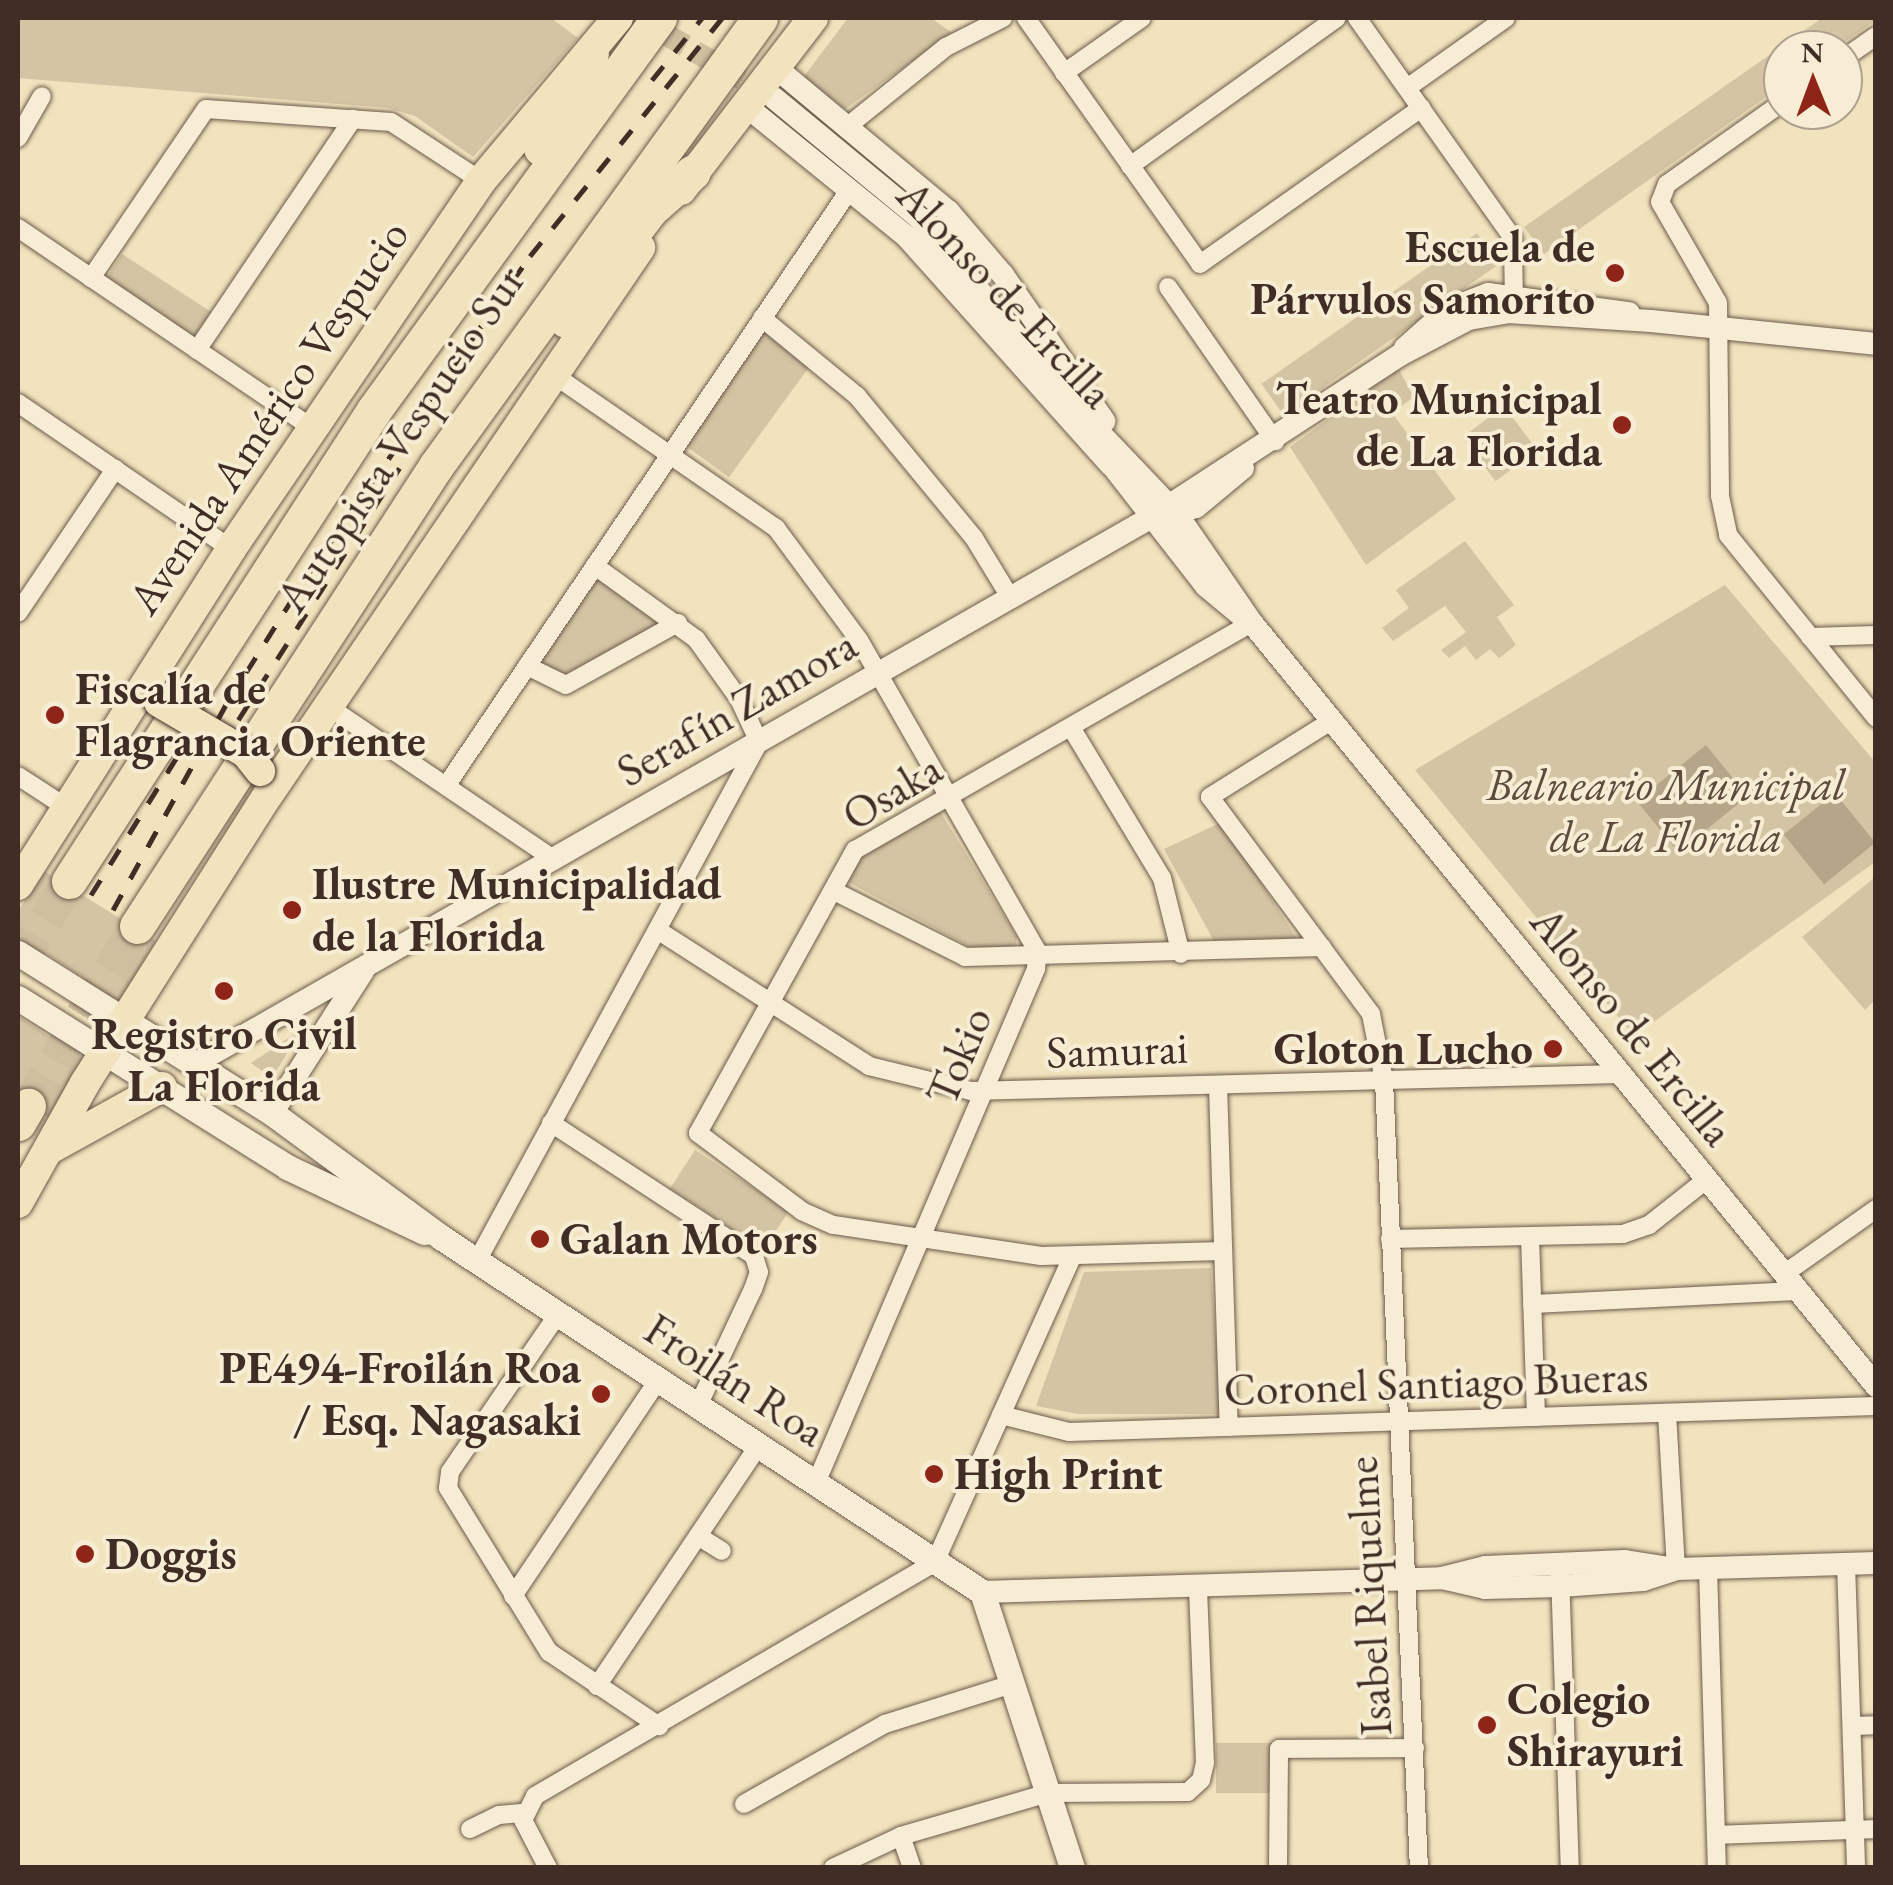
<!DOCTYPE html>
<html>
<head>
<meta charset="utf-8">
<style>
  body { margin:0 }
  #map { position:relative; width:1893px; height:1885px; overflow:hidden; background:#f1e3bd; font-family:"EB Garamond",serif }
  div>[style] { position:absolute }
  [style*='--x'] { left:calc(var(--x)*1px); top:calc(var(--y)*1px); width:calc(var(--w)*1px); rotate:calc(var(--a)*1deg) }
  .green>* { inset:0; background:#d3c4a3; transform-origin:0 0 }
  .water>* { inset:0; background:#b5a589; transform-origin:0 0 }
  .tertiary-tunnel>* { height:22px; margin-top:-11px; transform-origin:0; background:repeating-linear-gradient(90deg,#cebf9f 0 22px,transparent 0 33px) }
  .motorway-tunnel>* { height:35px; margin-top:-17.5px; transform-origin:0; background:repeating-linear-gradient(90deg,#cebf9f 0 35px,transparent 0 53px) }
  .roads { filter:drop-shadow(0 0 2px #6c5a4b) drop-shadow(0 0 2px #6c5a4b) }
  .minor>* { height:18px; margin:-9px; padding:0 9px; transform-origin:9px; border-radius:9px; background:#f6edd4 }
  .tertiary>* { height:22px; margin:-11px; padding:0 11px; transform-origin:11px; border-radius:11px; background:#f6edd4 }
  .secondary>* { height:25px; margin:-12.5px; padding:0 12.5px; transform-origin:12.5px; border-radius:12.5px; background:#f6edd4 }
  .primary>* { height:30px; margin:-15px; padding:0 15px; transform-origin:15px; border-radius:15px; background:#f1e3bd }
  .motorway>* { height:35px; margin:-17.5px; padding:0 17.5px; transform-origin:17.5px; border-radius:17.5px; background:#f1e3bd }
  .rail>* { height:5px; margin-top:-2.5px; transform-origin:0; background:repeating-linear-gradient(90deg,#402d25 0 18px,transparent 0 36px) }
  .bridges { filter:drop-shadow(0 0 2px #402d25) drop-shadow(0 0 2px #402d25) }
  .primary-bridge>* { height:30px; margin:-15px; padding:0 15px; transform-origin:15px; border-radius:15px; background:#f1e3bd }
  .dots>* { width:28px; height:28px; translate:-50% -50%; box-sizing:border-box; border:5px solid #f6edd4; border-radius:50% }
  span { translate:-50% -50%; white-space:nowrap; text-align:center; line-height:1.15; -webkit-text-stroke:8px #f6edd4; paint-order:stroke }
  .poi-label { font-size:45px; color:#402d25; font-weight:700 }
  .right { translate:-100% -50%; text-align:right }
  .left { translate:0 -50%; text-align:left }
  .street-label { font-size:45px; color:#402d25 }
  .park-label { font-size:45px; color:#5d4b3e; font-style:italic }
  .frame { position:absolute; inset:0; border:20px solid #402d25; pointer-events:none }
  .north { position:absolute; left:1763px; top:30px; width:100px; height:100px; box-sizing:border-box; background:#f6edd4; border:2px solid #ada08e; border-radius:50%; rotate:359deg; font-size:28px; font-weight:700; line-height:40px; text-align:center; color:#402d25 }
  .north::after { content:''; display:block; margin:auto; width:35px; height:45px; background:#8f2418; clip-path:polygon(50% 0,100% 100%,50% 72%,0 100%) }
</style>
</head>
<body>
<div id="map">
  <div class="green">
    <i style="clip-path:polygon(18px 18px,551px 18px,578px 38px,473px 157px,415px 116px,388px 108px,18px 78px)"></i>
    <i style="clip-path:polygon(848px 18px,931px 18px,952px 33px,845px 109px,802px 79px)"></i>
    <i style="clip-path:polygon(1822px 18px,1876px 20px,1833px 50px,1783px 50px,1783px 85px,1544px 254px,1524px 227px)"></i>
    <i style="left:1477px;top:233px;width:38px;height:263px;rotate:55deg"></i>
    <i style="left:122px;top:254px;width:106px;height:30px;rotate:33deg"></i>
    <i style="left:764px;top:332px;width:57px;height:138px;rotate:36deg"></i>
    <i style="clip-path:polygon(1398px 368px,1414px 397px,1392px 413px,1456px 499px,1366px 565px,1290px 447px)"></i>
    <i style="left:1504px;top:406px;width:55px;height:52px;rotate:53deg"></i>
    <i style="clip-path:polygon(1465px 541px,1514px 605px,1497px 617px,1516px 645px,1499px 658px,1490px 649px,1476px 660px,1465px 646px,1449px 658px,1441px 650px,1466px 632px,1445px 606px,1393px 641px,1382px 628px,1409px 608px,1396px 590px)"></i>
    <i style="clip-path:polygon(599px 574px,664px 625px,564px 675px,539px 661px)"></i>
    <i style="clip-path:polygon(1725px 585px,1875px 762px,1875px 862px,1634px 1036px,1415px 770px)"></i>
    <i style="clip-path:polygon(938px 808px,1017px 937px,1014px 952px,976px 950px,846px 881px,860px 856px)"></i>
    <i style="clip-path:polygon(1222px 822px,1301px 945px,1217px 947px,1164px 849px)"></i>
    <i style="clip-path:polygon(44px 871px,156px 941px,119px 1001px,18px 935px,18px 911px)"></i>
    <i style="clip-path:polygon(1875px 877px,1875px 1000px,1865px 1010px,1802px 937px)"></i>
    <i style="clip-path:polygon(18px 1016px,84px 1059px,49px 1118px,18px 1097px)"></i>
    <i style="clip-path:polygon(302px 1029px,272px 1078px,251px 1063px)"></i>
    <i style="left:695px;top:1150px;width:112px;height:46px;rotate:33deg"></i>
    <i style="clip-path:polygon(1211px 1268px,1221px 1414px,1078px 1414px,1036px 1406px,1084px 1272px)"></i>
    <i style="left:1216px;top:1743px;width:61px;height:50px"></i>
  </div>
  <div class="water">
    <i style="left:1706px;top:745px;width:66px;height:89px;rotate:51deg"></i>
    <i style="left:1835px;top:793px;width:64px;height:66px;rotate:51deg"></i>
  </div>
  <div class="tertiary-tunnel">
    <i style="--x:638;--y:18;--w:154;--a:30.4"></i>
  </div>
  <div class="motorway-tunnel">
    <i style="--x:18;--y:965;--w:98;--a:-58.7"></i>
    <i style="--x:28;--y:1106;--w:210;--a:-58.8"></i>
  </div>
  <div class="roads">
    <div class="minor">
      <i style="--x:1026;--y:18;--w:301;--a:54.7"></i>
      <i style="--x:1200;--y:264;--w:271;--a:-35.2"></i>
      <i style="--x:1357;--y:18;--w:270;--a:54.7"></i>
      <i style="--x:1513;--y:238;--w:69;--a:89.2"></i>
      <i style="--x:1843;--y:59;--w:40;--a:-34.9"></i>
      <i style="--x:1064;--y:73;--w:95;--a:-35.2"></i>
      <i style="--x:1407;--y:88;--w:121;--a:-35.3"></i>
      <i style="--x:1783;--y:102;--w:142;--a:144.7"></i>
      <i style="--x:1667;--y:184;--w:19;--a:111"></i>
      <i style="--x:1660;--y:202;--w:116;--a:60.1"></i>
      <i style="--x:1718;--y:303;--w:193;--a:89.4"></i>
      <i style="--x:1720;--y:496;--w:40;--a:78"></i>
      <i style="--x:1728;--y:535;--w:235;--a:51"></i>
      <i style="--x:848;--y:126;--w:126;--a:-38.9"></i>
      <i style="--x:946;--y:47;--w:64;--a:-27"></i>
      <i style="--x:18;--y:138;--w:48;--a:-60.3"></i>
      <i style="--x:1130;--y:166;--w:254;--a:-35.6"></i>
      <i style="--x:18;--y:228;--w:356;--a:34.2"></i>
      <i style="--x:91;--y:278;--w:204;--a:-55.8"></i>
      <i style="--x:206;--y:109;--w:185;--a:4"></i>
      <i style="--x:391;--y:122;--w:108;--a:33.2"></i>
      <i style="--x:1168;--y:287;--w:188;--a:55.2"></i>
      <i style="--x:762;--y:318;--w:123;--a:39.4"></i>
      <i style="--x:857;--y:396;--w:184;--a:50.5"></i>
      <i style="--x:974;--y:538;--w:69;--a:58.6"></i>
      <i style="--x:197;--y:350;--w:279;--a:-56"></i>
      <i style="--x:554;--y:375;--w:270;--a:34.6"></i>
      <i style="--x:776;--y:528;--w:139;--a:53.5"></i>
      <i style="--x:859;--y:640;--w:360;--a:60.2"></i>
      <i style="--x:1038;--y:952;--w:17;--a:97"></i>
      <i style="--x:1036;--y:969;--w:559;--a:113.17"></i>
      <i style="--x:18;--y:403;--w:258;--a:34.4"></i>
      <i style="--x:18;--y:613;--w:174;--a:-56"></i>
      <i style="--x:1810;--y:637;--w:66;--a:-1.7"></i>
      <i style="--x:527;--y:666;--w:43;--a:26"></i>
      <i style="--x:566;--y:685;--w:128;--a:-29"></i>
      <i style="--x:329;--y:707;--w:273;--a:34.1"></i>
      <i style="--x:1331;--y:721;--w:143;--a:147.9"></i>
      <i style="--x:1210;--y:797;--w:270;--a:53.4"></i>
      <i style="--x:1371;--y:1014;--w:67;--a:78.9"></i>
      <i style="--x:1384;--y:1080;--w:789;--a:87.46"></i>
      <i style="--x:1072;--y:729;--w:174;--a:58.9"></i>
      <i style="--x:1162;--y:878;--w:78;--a:76"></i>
      <i style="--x:18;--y:776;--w:59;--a:33.1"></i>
      <i style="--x:446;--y:786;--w:721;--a:-55.91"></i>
      <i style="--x:834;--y:891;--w:147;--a:26.7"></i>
      <i style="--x:965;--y:957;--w:357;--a:-1.6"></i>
      <i style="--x:659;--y:931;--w:250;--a:32.7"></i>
      <i style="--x:869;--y:1066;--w:105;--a:13.8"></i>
      <i style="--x:971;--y:1091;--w:648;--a:-1.5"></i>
      <i style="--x:1218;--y:1085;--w:342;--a:88.2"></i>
      <i style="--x:551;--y:1123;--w:243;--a:33.2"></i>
      <i style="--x:754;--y:1256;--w:17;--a:73"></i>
      <i style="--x:759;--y:1272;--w:18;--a:109"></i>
      <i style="--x:753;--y:1289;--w:129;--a:115.2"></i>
      <i style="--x:1530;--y:1236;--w:181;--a:88.1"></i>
      <i style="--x:1390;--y:1239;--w:233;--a:-1.2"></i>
      <i style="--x:1623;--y:1234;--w:28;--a:-19"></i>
      <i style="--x:1649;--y:1225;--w:73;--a:-38.3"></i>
      <i style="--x:1223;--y:1251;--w:182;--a:178.4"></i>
      <i style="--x:1041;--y:1256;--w:210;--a:-171.5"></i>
      <i style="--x:833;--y:1225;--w:34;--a:-156"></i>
      <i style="--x:802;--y:1211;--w:130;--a:-143.1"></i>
      <i style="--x:698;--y:1133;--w:324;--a:-61"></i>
      <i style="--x:855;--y:850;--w:457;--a:-29.8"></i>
      <i style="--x:477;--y:1261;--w:591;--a:-61.48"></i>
      <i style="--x:759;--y:742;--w:47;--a:-114.9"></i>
      <i style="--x:739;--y:699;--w:74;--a:-125.6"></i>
      <i style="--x:696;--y:639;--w:125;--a:-144.1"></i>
      <i style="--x:1784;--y:1274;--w:113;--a:-35.2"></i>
      <i style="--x:1532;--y:1304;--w:266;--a:-2.8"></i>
      <i style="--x:558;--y:1314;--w:191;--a:124.4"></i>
      <i style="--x:450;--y:1472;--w:16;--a:97"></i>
      <i style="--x:448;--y:1488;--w:193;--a:58.4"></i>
      <i style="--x:549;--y:1652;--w:133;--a:33.9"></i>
      <i style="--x:1667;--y:1413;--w:156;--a:86.7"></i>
      <i style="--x:1001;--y:1415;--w:70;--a:14"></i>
      <i style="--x:1069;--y:1432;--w:807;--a:-1.85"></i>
      <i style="--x:698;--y:1536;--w:28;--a:32"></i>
      <i style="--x:1846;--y:1564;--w:304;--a:88.1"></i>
      <i style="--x:1708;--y:1568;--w:300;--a:88.3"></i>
      <i style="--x:1560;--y:1573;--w:295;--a:88.1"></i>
      <i style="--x:513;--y:1596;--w:260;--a:-56.1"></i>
      <i style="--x:597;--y:1686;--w:289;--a:-56.1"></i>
      <i style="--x:1852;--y:1726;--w:24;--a:-2"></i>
      <i style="--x:744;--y:1804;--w:162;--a:-29.6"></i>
      <i style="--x:885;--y:1724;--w:133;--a:-17.5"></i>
      <i style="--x:470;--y:1829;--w:32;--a:-26"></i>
      <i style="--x:499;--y:1815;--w:25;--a:-5"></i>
      <i style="--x:1716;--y:1835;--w:160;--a:-2.1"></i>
      <i style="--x:901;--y:1836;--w:34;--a:71"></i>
      <i style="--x:548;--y:1868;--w:54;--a:-117.5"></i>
      <i style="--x:523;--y:1820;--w:27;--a:-63"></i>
      <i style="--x:535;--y:1796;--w:463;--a:-30.3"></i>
      <i style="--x:935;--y:1562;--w:334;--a:-65.8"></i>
      <i style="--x:833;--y:1868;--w:75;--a:-25.2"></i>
      <i style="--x:901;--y:1836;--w:153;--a:-16.3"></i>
      <i style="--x:1048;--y:1793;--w:140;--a:-0.4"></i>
      <i style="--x:1188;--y:1792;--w:18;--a:-43"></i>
      <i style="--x:1201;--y:1780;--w:17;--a:-77"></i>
      <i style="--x:1205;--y:1763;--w:177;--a:-92.3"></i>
      <i style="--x:1278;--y:1868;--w:119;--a:-89.5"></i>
      <i style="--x:1279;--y:1749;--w:136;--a:-0.4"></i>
    </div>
    <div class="tertiary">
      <i style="--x:775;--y:67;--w:226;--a:39.8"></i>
      <i style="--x:949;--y:212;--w:83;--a:49.4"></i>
      <i style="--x:1003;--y:275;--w:178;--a:55.3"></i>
      <i style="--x:774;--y:98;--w:188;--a:39.6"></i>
      <i style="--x:919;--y:218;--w:248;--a:50.4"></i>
      <i style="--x:1077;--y:409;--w:145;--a:46.4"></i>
      <i style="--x:1177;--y:514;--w:132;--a:55.5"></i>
      <i style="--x:1252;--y:623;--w:986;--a:50.72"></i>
      <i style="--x:746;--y:106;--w:208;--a:39.1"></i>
      <i style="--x:907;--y:237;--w:305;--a:48.2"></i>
      <i style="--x:1405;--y:348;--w:59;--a:-41.6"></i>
      <i style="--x:1449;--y:309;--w:42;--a:-21"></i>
      <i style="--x:1488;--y:294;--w:142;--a:7.7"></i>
      <i style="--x:1104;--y:455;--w:166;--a:52.1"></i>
      <i style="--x:1206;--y:586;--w:56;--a:39.9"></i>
      <i style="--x:1166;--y:516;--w:31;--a:-17"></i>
      <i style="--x:1196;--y:507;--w:61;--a:-39.7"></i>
      <i style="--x:196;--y:1063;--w:1099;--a:-29.74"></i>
      <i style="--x:1150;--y:518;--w:298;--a:-33.1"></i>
      <i style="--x:1400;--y:355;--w:78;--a:-27.6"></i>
      <i style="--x:1469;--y:319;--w:40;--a:-10"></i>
      <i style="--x:1508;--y:312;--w:143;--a:3.6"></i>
      <i style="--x:1651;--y:321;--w:226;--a:5.8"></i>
      <i style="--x:272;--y:1113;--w:169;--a:-57.3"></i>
      <i style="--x:1442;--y:1578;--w:44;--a:13.1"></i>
      <i style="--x:1485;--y:1588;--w:76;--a:-1.5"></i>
      <i style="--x:1561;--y:1586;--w:82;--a:-4.2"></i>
      <i style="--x:1643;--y:1580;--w:35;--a:-18"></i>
      <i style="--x:982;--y:1592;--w:460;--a:-1.7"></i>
      <i style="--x:1442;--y:1578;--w:44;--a:-14.3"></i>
      <i style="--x:1485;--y:1567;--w:140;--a:-2.5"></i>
      <i style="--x:1625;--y:1561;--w:52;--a:8.9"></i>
      <i style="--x:1676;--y:1569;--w:200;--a:-1.7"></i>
    </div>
    <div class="secondary">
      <i style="--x:18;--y:953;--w:300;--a:32.2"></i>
      <i style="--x:272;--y:1113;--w:211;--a:36.3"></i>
      <i style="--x:442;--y:1238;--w:646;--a:33.25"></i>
      <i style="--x:982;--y:1592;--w:290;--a:71.9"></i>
      <i style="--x:18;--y:998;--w:318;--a:32.1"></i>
      <i style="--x:287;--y:1167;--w:152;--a:25.4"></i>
    </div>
    <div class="primary">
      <i style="--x:681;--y:190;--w:217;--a:-52.5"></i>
      <i style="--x:18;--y:885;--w:398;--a:-57.6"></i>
      <i style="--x:231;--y:549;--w:445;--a:-55.8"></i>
      <i style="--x:481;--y:181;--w:213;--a:-50"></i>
      <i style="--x:50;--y:1149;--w:128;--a:-29"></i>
      <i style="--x:18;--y:1203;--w:137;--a:-60.8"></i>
      <i style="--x:85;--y:1083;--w:341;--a:-57.6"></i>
      <i style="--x:268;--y:795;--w:662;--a:-55.78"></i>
    </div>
    <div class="motorway">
      <i style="--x:541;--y:148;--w:107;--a:-62.2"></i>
      <i style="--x:566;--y:320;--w:138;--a:-52.6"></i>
      <i style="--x:650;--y:210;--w:57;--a:-41.5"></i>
      <i style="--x:69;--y:881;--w:561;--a:-57.07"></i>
      <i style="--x:374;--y:410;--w:485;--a:-54"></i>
      <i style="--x:137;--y:926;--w:549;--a:-56.98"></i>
      <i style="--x:436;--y:466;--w:553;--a:-54.13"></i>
      <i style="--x:18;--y:1123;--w:20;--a:-60"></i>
    </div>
  </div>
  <div class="rail">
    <i style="--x:652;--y:80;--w:80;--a:-51.1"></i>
    <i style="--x:219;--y:750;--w:335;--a:-57.4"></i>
    <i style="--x:91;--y:895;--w:216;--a:-58.1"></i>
    <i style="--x:113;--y:910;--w:236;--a:-61.2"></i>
    <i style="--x:227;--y:703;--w:149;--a:-57.9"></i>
    <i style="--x:306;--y:577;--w:391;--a:-55.1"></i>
    <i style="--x:530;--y:256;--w:306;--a:-51.1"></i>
  </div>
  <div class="bridges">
    <div class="primary-bridge">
      <i style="--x:159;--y:702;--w:101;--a:30.4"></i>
      <i style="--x:246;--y:753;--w:23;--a:52"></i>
    </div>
  </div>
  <div class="dots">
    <i style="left:1615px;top:273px;background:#8f2418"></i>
    <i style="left:1622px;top:425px;background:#8f2418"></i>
    <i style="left:55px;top:715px;background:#8f2418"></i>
    <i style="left:292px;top:910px;background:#8f2418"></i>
    <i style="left:224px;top:991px;background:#8f2418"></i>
    <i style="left:1553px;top:1049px;background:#8f2418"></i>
    <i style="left:540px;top:1239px;background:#8f2418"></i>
    <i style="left:601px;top:1394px;background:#8f2418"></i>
    <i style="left:934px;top:1474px;background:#8f2418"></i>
    <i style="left:85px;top:1554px;background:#8f2418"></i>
    <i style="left:1487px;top:1725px;background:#8f2418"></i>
  </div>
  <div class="poi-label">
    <span class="right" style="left:1595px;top:273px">Escuela de<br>Párvulos Samorito</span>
    <span class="right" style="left:1602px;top:425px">Teatro Municipal<br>de La Florida</span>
    <span class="left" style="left:75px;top:715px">Fiscalía de<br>Flagrancia Oriente</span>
    <span class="left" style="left:312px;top:910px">Ilustre Municipalidad<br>de la Florida</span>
    <span style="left:224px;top:1060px">Registro Civil<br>La Florida</span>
    <span class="right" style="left:1533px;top:1049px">Gloton Lucho</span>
    <span class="left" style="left:560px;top:1239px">Galan Motors</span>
    <span class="right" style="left:581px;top:1394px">PE494-Froilán Roa<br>/ Esq. Nagasaki</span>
    <span class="left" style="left:954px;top:1474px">High Print</span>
    <span class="left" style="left:105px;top:1554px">Doggis</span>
    <span class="left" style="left:1507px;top:1725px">Colegio<br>Shirayuri</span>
  </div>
  <div class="street-label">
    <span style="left:1005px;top:294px;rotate:47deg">Alonso de Ercilla</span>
    <span style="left:268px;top:417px;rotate:-56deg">Avenida Américo Vespucio</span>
    <span style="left:400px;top:439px;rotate:-56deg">Autopista Vespucio Sur</span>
    <span style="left:737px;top:708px;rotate:-30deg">Serafín Zamora</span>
    <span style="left:892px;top:792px;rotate:-31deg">Osaka</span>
    <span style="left:1632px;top:1026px;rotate:51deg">Alonso de Ercilla</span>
    <span style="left:1117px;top:1050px;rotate:-2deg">Samurai</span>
    <span style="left:959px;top:1056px;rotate:-67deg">Tokio</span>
    <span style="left:735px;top:1380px;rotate:33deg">Froilán Roa</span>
    <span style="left:1436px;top:1383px;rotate:-2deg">Coronel Santiago Bueras</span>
    <span style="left:1369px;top:1596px;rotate:-93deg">Isabel Riquelme</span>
  </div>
  <div class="park-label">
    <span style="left:1666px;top:811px">Balneario Municipal<br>de La Florida</span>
  </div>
  <div class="frame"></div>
  <div class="north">N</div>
</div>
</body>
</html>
